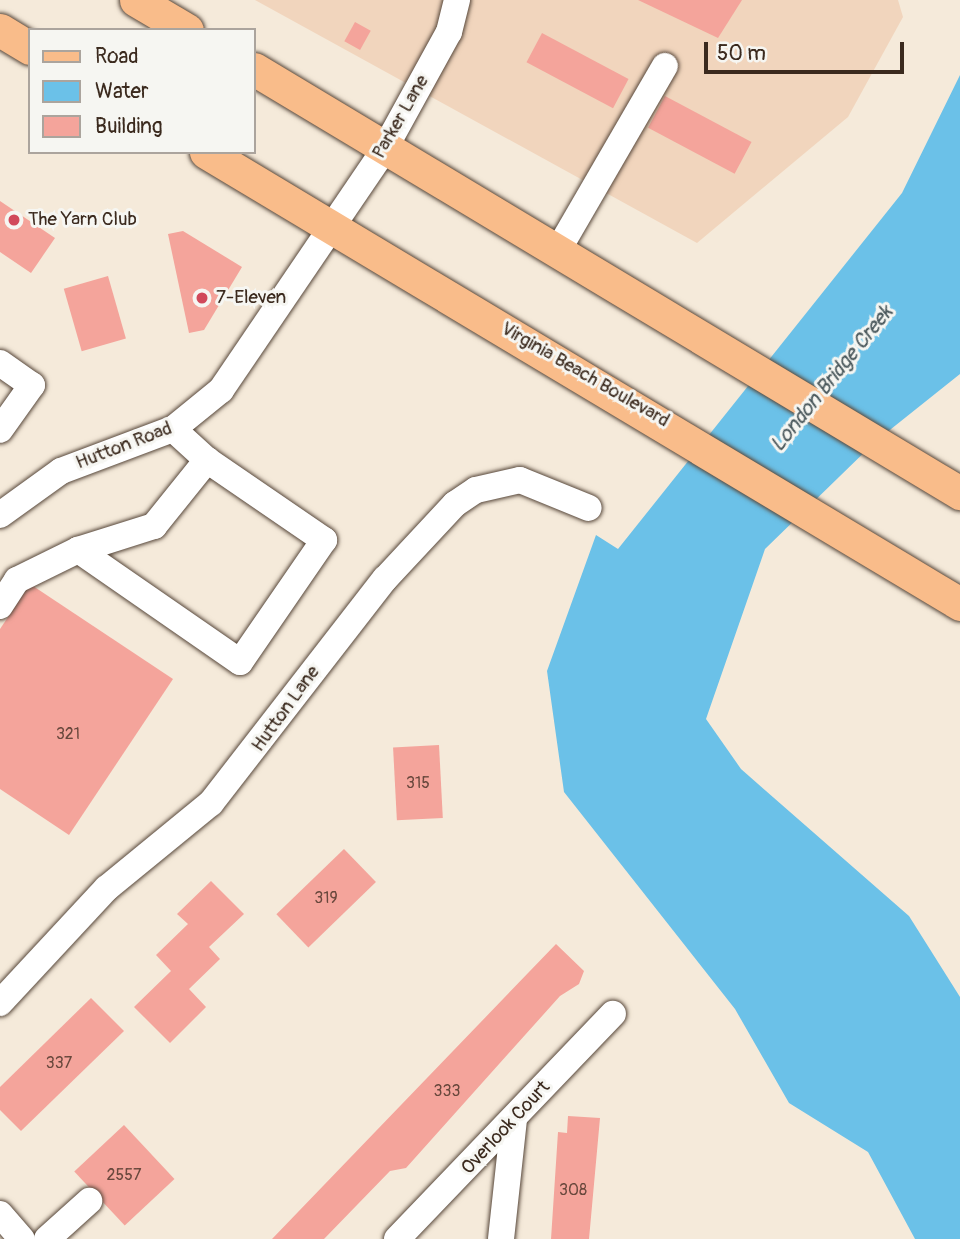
<!DOCTYPE html>
<html>
<head>
<meta charset="utf-8">
<style>
  body { margin:0 }
  #map { position:relative; width:960px; height:1239px; overflow:hidden; background:#f5eada; font-family:Pangolin,sans-serif }
  div>[style] { position:absolute }
  [style*='--x'] { left:calc(var(--x)*1px); top:calc(var(--y)*1px); width:calc(var(--w)*1px); rotate:calc(var(--a)*1deg) }
  .built>* { inset:0; background:#f1d5bd }
  .water>* { inset:0; background:#6bc1e8 }
  .building>* { inset:0; background:#f4a49b; transform-origin:0 0 }
  .roads { filter:drop-shadow(0 0 2px #57473a) drop-shadow(0 0 2px #57473a) }
  .minor>* { height:26px; margin:-13px; padding:0 13px; transform-origin:13px; border-radius:13px; background:#fff }
  .major>* { height:33px; margin:-16.5px; padding:0 16.5px; transform-origin:16.5px; border-radius:16.5px; background:#f9bc8a }
  .dots>* { width:19px; height:19px; translate:-50% -50%; box-sizing:border-box; border:4px solid #f6f6f2; border-radius:50% }
  span { translate:-50% -50%; white-space:nowrap; text-align:center; line-height:1.15; -webkit-text-stroke:6px #f6f6f2; paint-order:stroke }
  .number-label { font-size:16px; color:#69483d }
  .number-label span { -webkit-text-stroke-width:0 }
  .street-label { font-size:19px; color:#3b2a1e }
  .poi-label { font-size:19px; color:#3b2a1e }
  .left { translate:0 -50%; text-align:left }
  .water-label { font-size:21px; color:#49575b; font-style:italic }
  .legend { position:absolute; left:28px; top:28px; width:228px; height:126px; box-sizing:border-box; background:#f6f6f2; border:2px solid #aba49d; margin:0; padding:9px 12px; list-style:none; font-size:21px; color:#3b2a1e }
  .legend li { display:flex; align-items:center; gap:14px; height:35px }
  .legend b { width:35px; border:2px solid #aba49d }
  .scale { position:absolute; left:704px; top:42px; width:200px; height:32px; box-sizing:border-box; border:4px solid #3b2a1e; border-top:0; padding-left:9px; font-size:21px; line-height:24px; white-space:nowrap; color:#3b2a1e; -webkit-text-stroke:5px #f6f6f2; paint-order:stroke }
</style>
</head>
<body>
<div id="map">
  <div class="built">
    <i style="clip-path:polygon(255px 0,898px 0,903px 17px,848px 117px,697px 243px)"></i>
  </div>
  <div class="water">
    <i style="clip-path:polygon(960px 75px,960px 374px,876px 441px,765px 549px,706px 719px,741px 769px,909px 916px,960px 997px,960px 1239px,915px 1239px,868px 1152px,789px 1103px,735px 1009px,564px 792px,547px 671px,596px 535px,618px 549px,902px 193px)"></i>
  </div>
  <div class="building">
    <i style="clip-path:polygon(638px 0,742px 0,718px 38px)"></i>
    <i style="left:355px;top:22px;width:18px;height:22px;rotate:29deg"></i>
    <i style="left:542px;top:33px;width:98px;height:33px;rotate:28deg"></i>
    <i style="left:665px;top:96px;width:98px;height:36px;rotate:28deg"></i>
    <i style="clip-path:polygon(0 201px,55px 238px,31px 273px,0 252px)"></i>
    <i style="clip-path:polygon(183px 231px,242px 267px,204px 330px,189px 333px,168px 234px)"></i>
    <i style="left:108px;top:276px;width:65px;height:46px;rotate:74deg"></i>
    <i style="clip-path:polygon(30px 584px,173px 679px,69px 835px,0 789px,0 629px)"></i>
    <i style="left:439px;top:745px;width:73px;height:46px;rotate:87deg"></i>
    <i style="left:344px;top:849px;width:46px;height:94px;rotate:46deg"></i>
    <i style="clip-path:polygon(211px 881px,244px 914px,209px 947px,220px 959px,189px 989px,206px 1007px,170px 1043px,134px 1007px,171px 971px,156px 955px,188px 924px,177px 914px)"></i>
    <i style="clip-path:polygon(556px 944px,584px 971px,579px 984px,560px 996px,406px 1168px,390px 1171px,324px 1239px,272px 1239px)"></i>
    <i style="clip-path:polygon(91px 998px,124px 1031px,21px 1131px,0 1110px,0 1087px)"></i>
    <i style="clip-path:polygon(568px 1116px,600px 1118px,589px 1239px,551px 1239px,558px 1132px,567px 1133px)"></i>
    <i style="left:124px;top:1125px;width:74px;height:68px;rotate:47deg"></i>
  </div>
  <div class="roads">
    <div class="minor">
      <i style="--x:557;--y:252;--w:215;--a:-59.9"></i>
      <i style="--x:0;--y:363;--w:39;--a:35"></i>
      <i style="--x:32;--y:385;--w:55;--a:125.4"></i>
      <i style="--x:173;--y:429;--w:46;--a:42.4"></i>
      <i style="--x:207;--y:460;--w:142;--a:34.4"></i>
      <i style="--x:324;--y:540;--w:148;--a:124.5"></i>
      <i style="--x:240;--y:662;--w:197;--a:-145.3"></i>
      <i style="--x:78;--y:550;--w:80;--a:-17.5"></i>
      <i style="--x:154;--y:526;--w:85;--a:-51.2"></i>
      <i style="--x:0;--y:515;--w:75;--a:-35.8"></i>
      <i style="--x:61;--y:471;--w:120;--a:-20.6"></i>
      <i style="--x:173;--y:429;--w:62;--a:-39.1"></i>
      <i style="--x:221;--y:390;--w:290;--a:-55.8"></i>
      <i style="--x:384;--y:150;--w:135;--a:-61.2"></i>
      <i style="--x:449;--y:32;--w:33;--a:-76"></i>
      <i style="--x:0;--y:606;--w:31;--a:-57"></i>
      <i style="--x:17;--y:580;--w:68;--a:-26.2"></i>
      <i style="--x:0;--y:1003;--w:157;--a:-47.1"></i>
      <i style="--x:107;--y:888;--w:134;--a:-39.3"></i>
      <i style="--x:211;--y:803;--w:284;--a:-52.2"></i>
      <i style="--x:385;--y:579;--w:103;--a:-47"></i>
      <i style="--x:455;--y:504;--w:25;--a:-34"></i>
      <i style="--x:476;--y:490;--w:45;--a:-12.8"></i>
      <i style="--x:520;--y:480;--w:74;--a:22.1"></i>
      <i style="--x:0;--y:1214;--w:33;--a:49"></i>
      <i style="--x:47;--y:1239;--w:57;--a:-42.1"></i>
      <i style="--x:397;--y:1239;--w:312;--a:-46.2"></i>
      <i style="--x:501;--y:1239;--w:121;--a:-83.8"></i>
    </div>
    <div class="major">
      <i style="--x:136;--y:0;--w:59;--a:30.5"></i>
      <i style="--x:0;--y:30;--w:35;--a:31"></i>
      <i style="--x:254;--y:69;--w:824;--a:30.99"></i>
      <i style="--x:206;--y:152;--w:879;--a:30.94"></i>
    </div>
  </div>
  <div class="dots">
    <i style="left:14px;top:220px;background:#d1495b"></i>
    <i style="left:202px;top:298px;background:#d1495b"></i>
  </div>
  <div class="number-label">
    <span style="left:68px;top:734px">321</span>
    <span style="left:418px;top:783px">315</span>
    <span style="left:326px;top:898px">319</span>
    <span style="left:59px;top:1063px">337</span>
    <span style="left:447px;top:1091px">333</span>
    <span style="left:124px;top:1175px">2557</span>
    <span style="left:573px;top:1190px">308</span>
  </div>
  <div class="street-label">
    <span style="left:401px;top:117px;rotate:-60deg">Parker Lane</span>
    <span style="left:585px;top:375px;rotate:30deg">Virginia Beach Boulevard</span>
    <span style="left:124px;top:446px;rotate:-21deg">Hutton Road</span>
    <span style="left:286px;top:709px;rotate:-54deg">Hutton Lane</span>
    <span style="left:506px;top:1128px;rotate:-47deg">Overlook Court</span>
  </div>
  <div class="poi-label">
    <span class="left" style="left:28px;top:220px">The Yarn Club</span>
    <span class="left" style="left:216px;top:298px">7-Eleven</span>
  </div>
  <div class="water-label">
    <span style="left:832px;top:379px;rotate:-51deg">London Bridge Creek</span>
  </div>
  <ul class="legend">
  <li><b style="height:9px;background:#f9bc8a"></b>Road</li>
  <li><b style="height:19px;background:#6bc1e8"></b>Water</li>
  <li><b style="height:19px;background:#f4a49b"></b>Building</li>
  </ul>
  <div class="scale">50 m</div>
</div>
</body>
</html>
